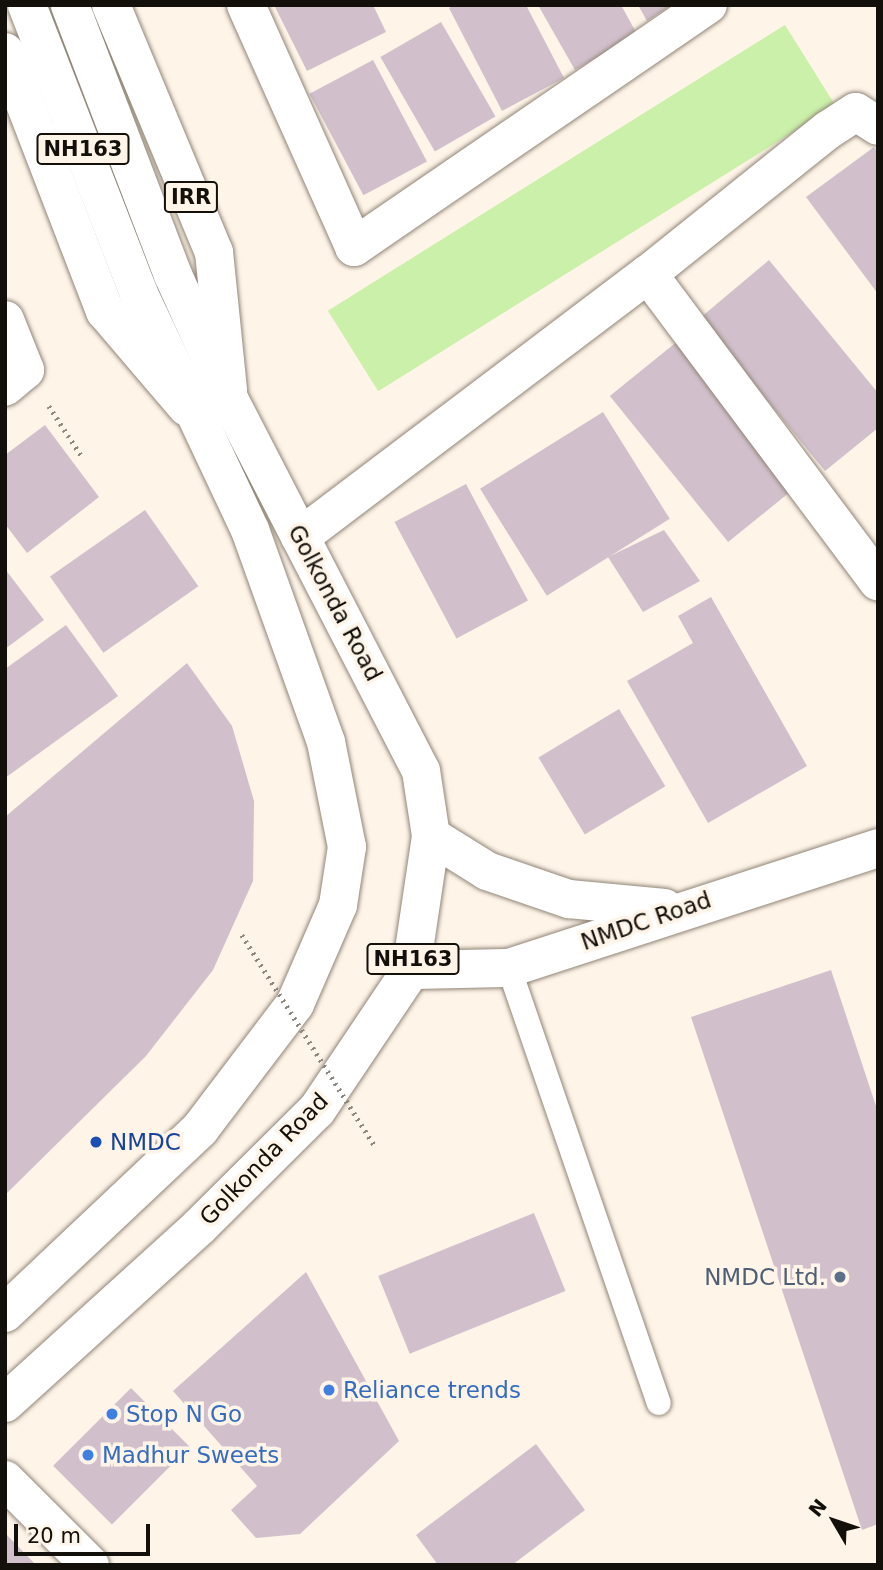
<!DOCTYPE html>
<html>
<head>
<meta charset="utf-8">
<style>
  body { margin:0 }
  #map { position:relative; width:883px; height:1570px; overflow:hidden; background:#fef4e8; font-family:"DejaVu Sans",sans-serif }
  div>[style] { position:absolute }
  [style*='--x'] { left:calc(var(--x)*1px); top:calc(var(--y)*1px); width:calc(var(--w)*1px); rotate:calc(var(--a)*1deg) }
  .green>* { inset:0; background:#cbf0aa; transform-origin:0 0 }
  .building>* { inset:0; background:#d1c0cc; transform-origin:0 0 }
  .path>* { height:4.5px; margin-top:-2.25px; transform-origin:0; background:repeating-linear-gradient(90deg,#8e877e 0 2px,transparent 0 7px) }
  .roads { filter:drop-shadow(0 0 2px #908577) drop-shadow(0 0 2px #908577) }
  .lane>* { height:24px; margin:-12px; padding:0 12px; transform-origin:12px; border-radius:12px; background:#fff }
  .street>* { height:38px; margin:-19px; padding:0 19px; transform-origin:19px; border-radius:19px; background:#fff }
  .secondary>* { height:38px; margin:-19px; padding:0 19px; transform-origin:19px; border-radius:19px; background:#fff }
  .primary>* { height:38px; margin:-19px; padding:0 19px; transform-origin:19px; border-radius:19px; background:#fff }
  .highway>* { height:38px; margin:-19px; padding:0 19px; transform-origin:19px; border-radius:19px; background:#fff }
  .path-bridge>* { height:4.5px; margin-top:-2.25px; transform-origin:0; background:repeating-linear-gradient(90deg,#8e877e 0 2px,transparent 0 7px) }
  .dots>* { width:19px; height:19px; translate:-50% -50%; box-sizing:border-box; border:4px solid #fef4e8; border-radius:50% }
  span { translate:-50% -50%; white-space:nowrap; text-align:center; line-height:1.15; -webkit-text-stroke:7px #fef4e8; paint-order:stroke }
  .shield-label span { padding:2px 5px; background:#fef4e8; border:2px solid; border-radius:5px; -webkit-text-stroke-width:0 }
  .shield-label { font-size:21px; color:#130f0a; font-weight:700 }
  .street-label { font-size:23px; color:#130f0a }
  .transit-label { font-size:23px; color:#164399 }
  .left { translate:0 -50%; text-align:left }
  .service-label { font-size:23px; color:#4e5e75 }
  .right { translate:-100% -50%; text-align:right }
  .shop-label { font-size:23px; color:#366cbe }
  .frame { position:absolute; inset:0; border:7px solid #130f0a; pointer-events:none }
  .north { position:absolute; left:799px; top:1486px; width:70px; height:70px; -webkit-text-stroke:5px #fef4e8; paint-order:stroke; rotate:309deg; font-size:19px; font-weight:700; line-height:28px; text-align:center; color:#130f0a }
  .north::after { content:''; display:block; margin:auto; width:24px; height:32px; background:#130f0a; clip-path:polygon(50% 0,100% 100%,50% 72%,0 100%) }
  .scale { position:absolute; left:14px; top:1524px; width:136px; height:32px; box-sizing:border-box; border:4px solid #130f0a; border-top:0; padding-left:9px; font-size:21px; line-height:24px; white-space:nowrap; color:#130f0a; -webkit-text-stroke:5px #fef4e8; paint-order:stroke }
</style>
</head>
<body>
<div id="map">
  <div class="green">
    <i style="left:785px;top:25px;width:95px;height:539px;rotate:58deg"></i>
  </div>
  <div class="building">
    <i style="clip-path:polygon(274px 5px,373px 5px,386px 32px,307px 71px)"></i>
    <i style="clip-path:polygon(454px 5px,526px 5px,564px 78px,502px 111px,449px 8px)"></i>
    <i style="clip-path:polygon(538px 5px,621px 5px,637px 34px,575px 70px)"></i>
    <i style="clip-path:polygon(638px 5px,672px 5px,647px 21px)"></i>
    <i style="left:441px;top:22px;width:109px;height:70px;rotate:60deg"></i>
    <i style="left:373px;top:60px;width:115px;height:72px;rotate:62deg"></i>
    <i style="clip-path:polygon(874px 147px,878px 153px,878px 294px,806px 197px)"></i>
    <i style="clip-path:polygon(769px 260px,878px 393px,878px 428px,825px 471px,700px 318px)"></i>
    <i style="left:679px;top:340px;width:188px;height:89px;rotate:51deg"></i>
    <i style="left:603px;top:412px;width:126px;height:145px;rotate:58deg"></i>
    <i style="clip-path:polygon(45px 425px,99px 497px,27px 553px,5px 524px,5px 455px)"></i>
    <i style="left:466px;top:484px;width:132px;height:81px;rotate:62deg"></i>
    <i style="left:145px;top:510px;width:93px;height:116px;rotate:55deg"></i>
    <i style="clip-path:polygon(664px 530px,700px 581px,643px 612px,608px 557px)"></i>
    <i style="clip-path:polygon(5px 569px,44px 620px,5px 649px)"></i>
    <i style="clip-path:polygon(711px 597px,807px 766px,708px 823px,627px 681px,693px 643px,678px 616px)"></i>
    <i style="clip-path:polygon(66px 625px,118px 696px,5px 778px,5px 669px)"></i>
    <i style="clip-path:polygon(187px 663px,232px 726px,254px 801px,253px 881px,213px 970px,146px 1056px,5px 1195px,5px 817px)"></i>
    <i style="left:619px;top:709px;width:90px;height:94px;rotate:59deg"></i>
    <i style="clip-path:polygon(831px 970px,878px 1112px,878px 1524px,862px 1530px,691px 1017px)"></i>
    <i style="left:534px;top:1213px;width:84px;height:168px;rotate:68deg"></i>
    <i style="clip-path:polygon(306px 1272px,399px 1441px,300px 1534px,256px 1538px,231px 1510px,257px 1486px,173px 1391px)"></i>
    <i style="left:131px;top:1388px;width:83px;height:110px;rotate:45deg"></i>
    <i style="clip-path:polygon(536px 1444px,585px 1510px,512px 1565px,438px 1565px,416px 1535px)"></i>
    <i style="clip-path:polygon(5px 1533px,36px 1565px,5px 1565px)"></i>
  </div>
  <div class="path">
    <i style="--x:49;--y:406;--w:59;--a:56.9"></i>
  </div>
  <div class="roads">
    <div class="lane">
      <i style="--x:509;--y:968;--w:460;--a:71"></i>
    </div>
    <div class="street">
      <i style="--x:246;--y:5;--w:265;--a:65.9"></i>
      <i style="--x:354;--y:247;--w:429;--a:-34.4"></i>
      <i style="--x:648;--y:274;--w:384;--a:53.2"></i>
      <i style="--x:5;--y:320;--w:54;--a:68.2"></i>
      <i style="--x:25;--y:370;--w:26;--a:140"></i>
      <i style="--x:300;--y:537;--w:436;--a:-37.1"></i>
      <i style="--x:648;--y:274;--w:231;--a:-38.7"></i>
      <i style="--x:828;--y:130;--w:33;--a:-33"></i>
      <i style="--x:856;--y:112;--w:26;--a:32"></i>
      <i style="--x:5;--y:1480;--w:120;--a:45"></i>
    </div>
    <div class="secondary">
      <i style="--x:431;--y:836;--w:66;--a:32"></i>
      <i style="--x:487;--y:871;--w:87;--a:18.9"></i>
      <i style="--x:569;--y:899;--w:96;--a:5.4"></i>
      <i style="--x:411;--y:970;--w:98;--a:-1.2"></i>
      <i style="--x:509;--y:968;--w:388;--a:-18"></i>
    </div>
    <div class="primary">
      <i style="--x:111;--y:5;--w:268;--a:67.4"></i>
      <i style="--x:214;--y:252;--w:140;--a:84.2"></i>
      <i style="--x:5;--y:52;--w:278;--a:68.9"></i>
      <i style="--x:105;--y:311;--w:126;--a:49.5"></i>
    </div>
    <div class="highway">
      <i style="--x:5;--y:1313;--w:268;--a:-43.3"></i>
      <i style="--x:200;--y:1129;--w:157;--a:-52.8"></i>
      <i style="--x:295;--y:1004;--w:108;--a:-66.5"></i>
      <i style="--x:338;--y:905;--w:59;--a:-81.2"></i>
      <i style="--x:347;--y:847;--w:107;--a:-101.3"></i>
      <i style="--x:326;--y:742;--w:225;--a:-109.7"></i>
      <i style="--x:250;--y:530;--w:261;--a:-115.2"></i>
      <i style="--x:139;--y:294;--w:310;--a:-111.2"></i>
      <i style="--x:5;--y:1403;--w:262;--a:-42.2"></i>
      <i style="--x:199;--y:1227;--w:166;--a:-44.8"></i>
      <i style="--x:317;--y:1110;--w:169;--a:-56.1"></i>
      <i style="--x:411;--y:970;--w:135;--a:-81.5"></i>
      <i style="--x:431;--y:836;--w:66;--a:-98.7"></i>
      <i style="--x:421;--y:771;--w:419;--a:-117.3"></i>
      <i style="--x:229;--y:399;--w:136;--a:-114.3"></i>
      <i style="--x:173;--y:275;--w:289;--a:-110.9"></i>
    </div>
  </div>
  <div class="path-bridge">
    <i style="--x:242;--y:935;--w:249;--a:57.8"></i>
  </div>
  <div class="dots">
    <i style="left:96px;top:1142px;background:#1a4fb4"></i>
    <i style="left:840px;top:1277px;background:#5c6f8a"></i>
    <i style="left:329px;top:1390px;background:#3f7fe0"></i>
    <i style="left:112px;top:1414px;background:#3f7fe0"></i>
    <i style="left:88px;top:1455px;background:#3f7fe0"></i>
  </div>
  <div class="shield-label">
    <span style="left:83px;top:149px">NH163</span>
    <span style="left:191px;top:197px">IRR</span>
    <span style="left:413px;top:959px">NH163</span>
  </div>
  <div class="street-label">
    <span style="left:335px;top:603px;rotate:62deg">Golkonda Road</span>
    <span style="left:646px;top:921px;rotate:-19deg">NMDC Road</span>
    <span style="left:264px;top:1159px;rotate:-46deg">Golkonda Road</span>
  </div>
  <div class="transit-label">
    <span class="left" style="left:110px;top:1142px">NMDC</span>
  </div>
  <div class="service-label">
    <span class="right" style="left:826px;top:1277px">NMDC Ltd.</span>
  </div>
  <div class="shop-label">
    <span class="left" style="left:343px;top:1390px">Reliance trends</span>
    <span class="left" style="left:126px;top:1414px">Stop N Go</span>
    <span class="left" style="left:102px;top:1455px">Madhur Sweets</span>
  </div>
  <div class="frame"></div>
  <div class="north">N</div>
  <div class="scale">20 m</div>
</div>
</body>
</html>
